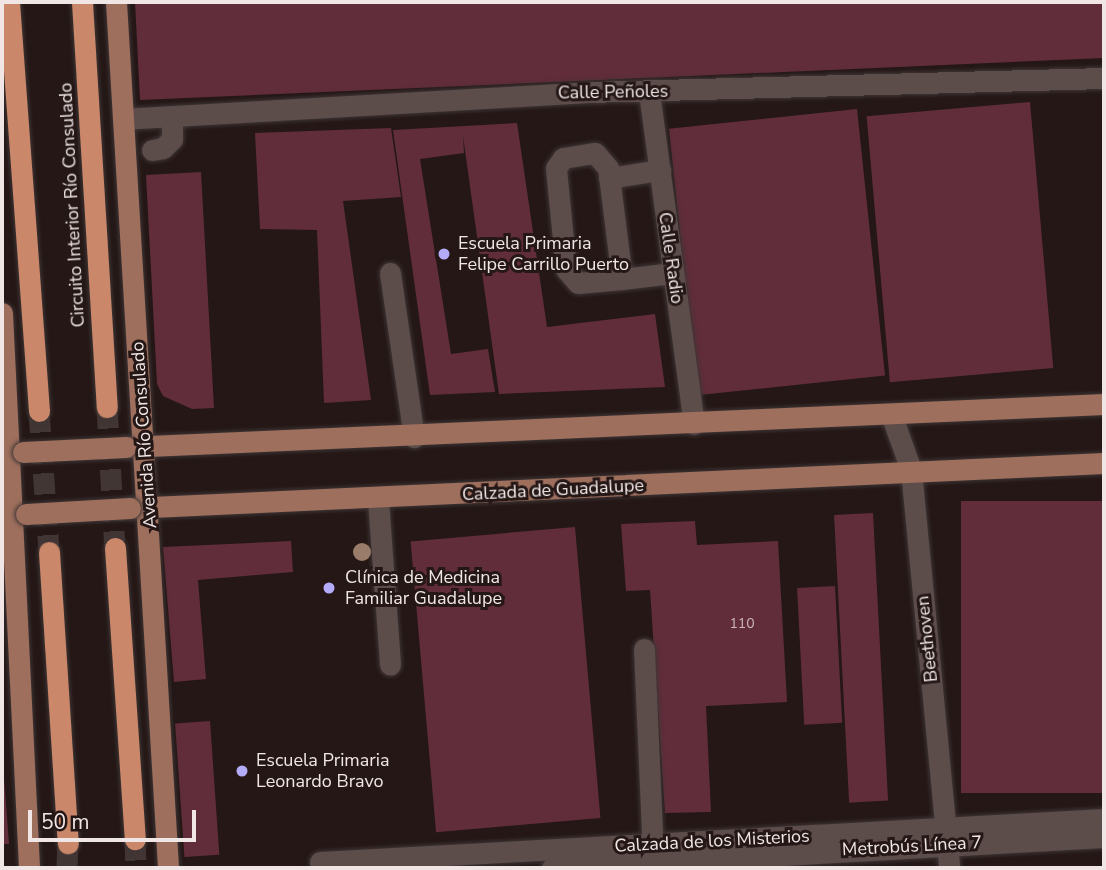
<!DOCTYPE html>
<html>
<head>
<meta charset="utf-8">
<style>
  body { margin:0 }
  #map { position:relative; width:1106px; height:870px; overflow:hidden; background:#241716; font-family:"Nunito Sans",sans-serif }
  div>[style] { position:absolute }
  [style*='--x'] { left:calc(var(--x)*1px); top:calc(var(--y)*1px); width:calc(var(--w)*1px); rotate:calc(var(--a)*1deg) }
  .building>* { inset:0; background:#612d3a; transform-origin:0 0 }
  .highway-tunnel>* { height:21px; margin-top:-10.5px; transform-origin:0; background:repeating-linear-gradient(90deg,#423635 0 21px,transparent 0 31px) }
  .roads { filter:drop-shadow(0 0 2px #3e3535) drop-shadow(0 0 2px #3e3535) }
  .minor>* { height:21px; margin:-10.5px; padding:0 10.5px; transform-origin:10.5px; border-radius:10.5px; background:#5c4c4a }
  .major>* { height:21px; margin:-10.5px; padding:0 10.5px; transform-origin:10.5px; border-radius:10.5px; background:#9e6f5d }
  .highway>* { height:21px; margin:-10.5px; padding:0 10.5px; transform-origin:10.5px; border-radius:10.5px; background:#ca8769 }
  .bridges { filter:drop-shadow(0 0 2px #3e3535) drop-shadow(0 0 2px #3e3535) }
  .major-bridge>* { height:21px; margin:-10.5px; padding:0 10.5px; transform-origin:10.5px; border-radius:10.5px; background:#9e6f5d }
  .trees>* { width:18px; height:18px; margin:-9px; border-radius:50%; background:#997d6a }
  .dots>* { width:19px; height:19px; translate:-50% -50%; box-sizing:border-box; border:4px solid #241716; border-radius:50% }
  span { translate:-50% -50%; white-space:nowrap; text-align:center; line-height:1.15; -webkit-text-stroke:6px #241716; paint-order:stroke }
  .number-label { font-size:14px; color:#ccb8ba }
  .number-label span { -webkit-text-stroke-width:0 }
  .street-label { font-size:18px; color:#efe6e5 }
  .poi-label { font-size:18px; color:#efe6e5 }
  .left { translate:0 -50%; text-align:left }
  .frame { position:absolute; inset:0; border:4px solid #efe6e5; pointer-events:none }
  .scale { position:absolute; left:28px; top:810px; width:168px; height:32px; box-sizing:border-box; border:4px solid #efe6e5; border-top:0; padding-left:9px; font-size:21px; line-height:24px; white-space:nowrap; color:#efe6e5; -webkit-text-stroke:5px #241716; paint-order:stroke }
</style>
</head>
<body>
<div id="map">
  <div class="building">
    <i style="clip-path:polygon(135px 2px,1104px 2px,1104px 58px,140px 100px)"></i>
    <i style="left:1030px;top:102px;width:267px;height:164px;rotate:85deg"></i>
    <i style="left:857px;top:109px;width:268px;height:189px;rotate:84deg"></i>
    <i style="clip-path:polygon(517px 123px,547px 327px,655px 314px,665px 387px,499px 394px,463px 136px,464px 153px,420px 159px,451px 354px,488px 349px,495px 392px,430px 395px,393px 130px)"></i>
    <i style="clip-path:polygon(391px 128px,401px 197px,343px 201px,371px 400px,324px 403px,317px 230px,260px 229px,255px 133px)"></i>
    <i style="clip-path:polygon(201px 172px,214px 408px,192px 409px,163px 396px,157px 384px,146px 175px)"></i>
    <i style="left:1104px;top:501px;width:292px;height:143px;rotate:90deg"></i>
    <i style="left:873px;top:513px;width:288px;height:39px;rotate:87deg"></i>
    <i style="clip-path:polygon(695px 521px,697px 545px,778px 541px,787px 702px,706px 706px,711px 812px,665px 813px,650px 590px,626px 591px,621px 524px)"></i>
    <i style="left:575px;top:527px;width:292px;height:165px;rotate:85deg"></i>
    <i style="clip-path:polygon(291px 541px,293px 572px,198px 580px,206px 679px,174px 682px,163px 547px)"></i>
    <i style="left:835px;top:586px;width:137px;height:38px;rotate:87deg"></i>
    <i style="left:210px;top:721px;width:134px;height:35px;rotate:86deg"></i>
    <i style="clip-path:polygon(2px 752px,9px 844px,2px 844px)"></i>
  </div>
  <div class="highway-tunnel">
    <i style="--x:107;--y:407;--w:141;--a:86.8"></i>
    <i style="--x:39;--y:411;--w:141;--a:85.9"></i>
    <i style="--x:135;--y:839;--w:29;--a:88"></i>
    <i style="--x:67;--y:868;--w:25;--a:-88"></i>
  </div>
  <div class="roads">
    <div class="minor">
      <i style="--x:649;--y:92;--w:335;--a:82.3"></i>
      <i style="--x:123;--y:119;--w:465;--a:-3.3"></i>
      <i style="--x:587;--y:92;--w:517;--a:-1.55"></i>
      <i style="--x:152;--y:150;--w:11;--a:-10"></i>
      <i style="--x:163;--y:148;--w:13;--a:-45"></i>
      <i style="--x:172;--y:139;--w:23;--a:-90"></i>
      <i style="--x:595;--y:153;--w:20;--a:49"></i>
      <i style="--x:608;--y:168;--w:112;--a:82.8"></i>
      <i style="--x:622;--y:279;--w:44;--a:174.8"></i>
      <i style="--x:578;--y:283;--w:18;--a:-131"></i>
      <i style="--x:566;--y:269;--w:101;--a:-95.7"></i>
      <i style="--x:556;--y:168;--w:12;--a:-55"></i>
      <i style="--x:563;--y:158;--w:32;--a:-9"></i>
      <i style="--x:609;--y:178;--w:52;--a:-8.9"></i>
      <i style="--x:390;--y:273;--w:166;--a:81.7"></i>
      <i style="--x:622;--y:279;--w:51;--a:-6.7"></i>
      <i style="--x:891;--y:414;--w:59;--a:70.3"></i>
      <i style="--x:911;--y:470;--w:400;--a:84.5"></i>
      <i style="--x:378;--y:500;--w:165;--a:85.8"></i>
      <i style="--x:644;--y:649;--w:208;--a:87.5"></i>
      <i style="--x:320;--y:862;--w:785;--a:-3.14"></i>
      <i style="--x:552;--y:868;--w:553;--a:-3.21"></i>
    </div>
    <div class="major">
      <i style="--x:116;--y:2;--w:868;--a:86.56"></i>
      <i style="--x:2;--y:313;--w:556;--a:87.21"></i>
      <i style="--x:126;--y:447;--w:979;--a:-2.52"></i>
      <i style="--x:130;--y:508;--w:975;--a:-2.65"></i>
    </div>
    <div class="highway">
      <i style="--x:9;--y:2;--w:410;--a:85.8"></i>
      <i style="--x:82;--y:2;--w:406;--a:86.5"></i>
      <i style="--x:115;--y:548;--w:292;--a:86.1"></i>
      <i style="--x:49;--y:552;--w:292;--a:86.3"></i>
    </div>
  </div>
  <div class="bridges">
    <div class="major-bridge">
      <i style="--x:23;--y:452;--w:103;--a:-2.8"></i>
      <i style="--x:26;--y:514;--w:104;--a:-3.3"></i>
    </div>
  </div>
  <div class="trees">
    <i style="left:362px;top:552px"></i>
  </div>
  <div class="dots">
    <i style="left:444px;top:254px;background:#b4acf9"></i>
    <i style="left:329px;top:588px;background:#b4acf9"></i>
    <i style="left:242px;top:771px;background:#b4acf9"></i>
  </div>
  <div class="number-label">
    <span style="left:742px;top:624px">110</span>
  </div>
  <div class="street-label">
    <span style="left:613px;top:92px;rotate:-1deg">Calle Peñoles</span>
    <span style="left:72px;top:205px;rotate:-93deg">Circuito Interior Río Consulado</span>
    <span style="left:671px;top:258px;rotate:82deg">Calle Radio</span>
    <span style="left:144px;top:435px;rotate:-94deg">Avenida Río Consulado</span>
    <span style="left:553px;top:490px;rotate:-3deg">Calzada de Guadalupe</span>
    <span style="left:927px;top:639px;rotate:-96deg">Beethoven</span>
    <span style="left:712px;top:841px;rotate:-3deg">Calzada de los Misterios</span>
    <span style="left:912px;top:846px;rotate:-3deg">Metrobús Línea 7</span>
  </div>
  <div class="poi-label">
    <span class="left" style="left:458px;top:254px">Escuela Primaria<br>Felipe Carrillo Puerto</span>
    <span class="left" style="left:345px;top:588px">Clínica de Medicina<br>Familiar Guadalupe</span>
    <span class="left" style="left:256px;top:771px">Escuela Primaria<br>Leonardo Bravo</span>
  </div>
  <div class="frame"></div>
  <div class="scale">50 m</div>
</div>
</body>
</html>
